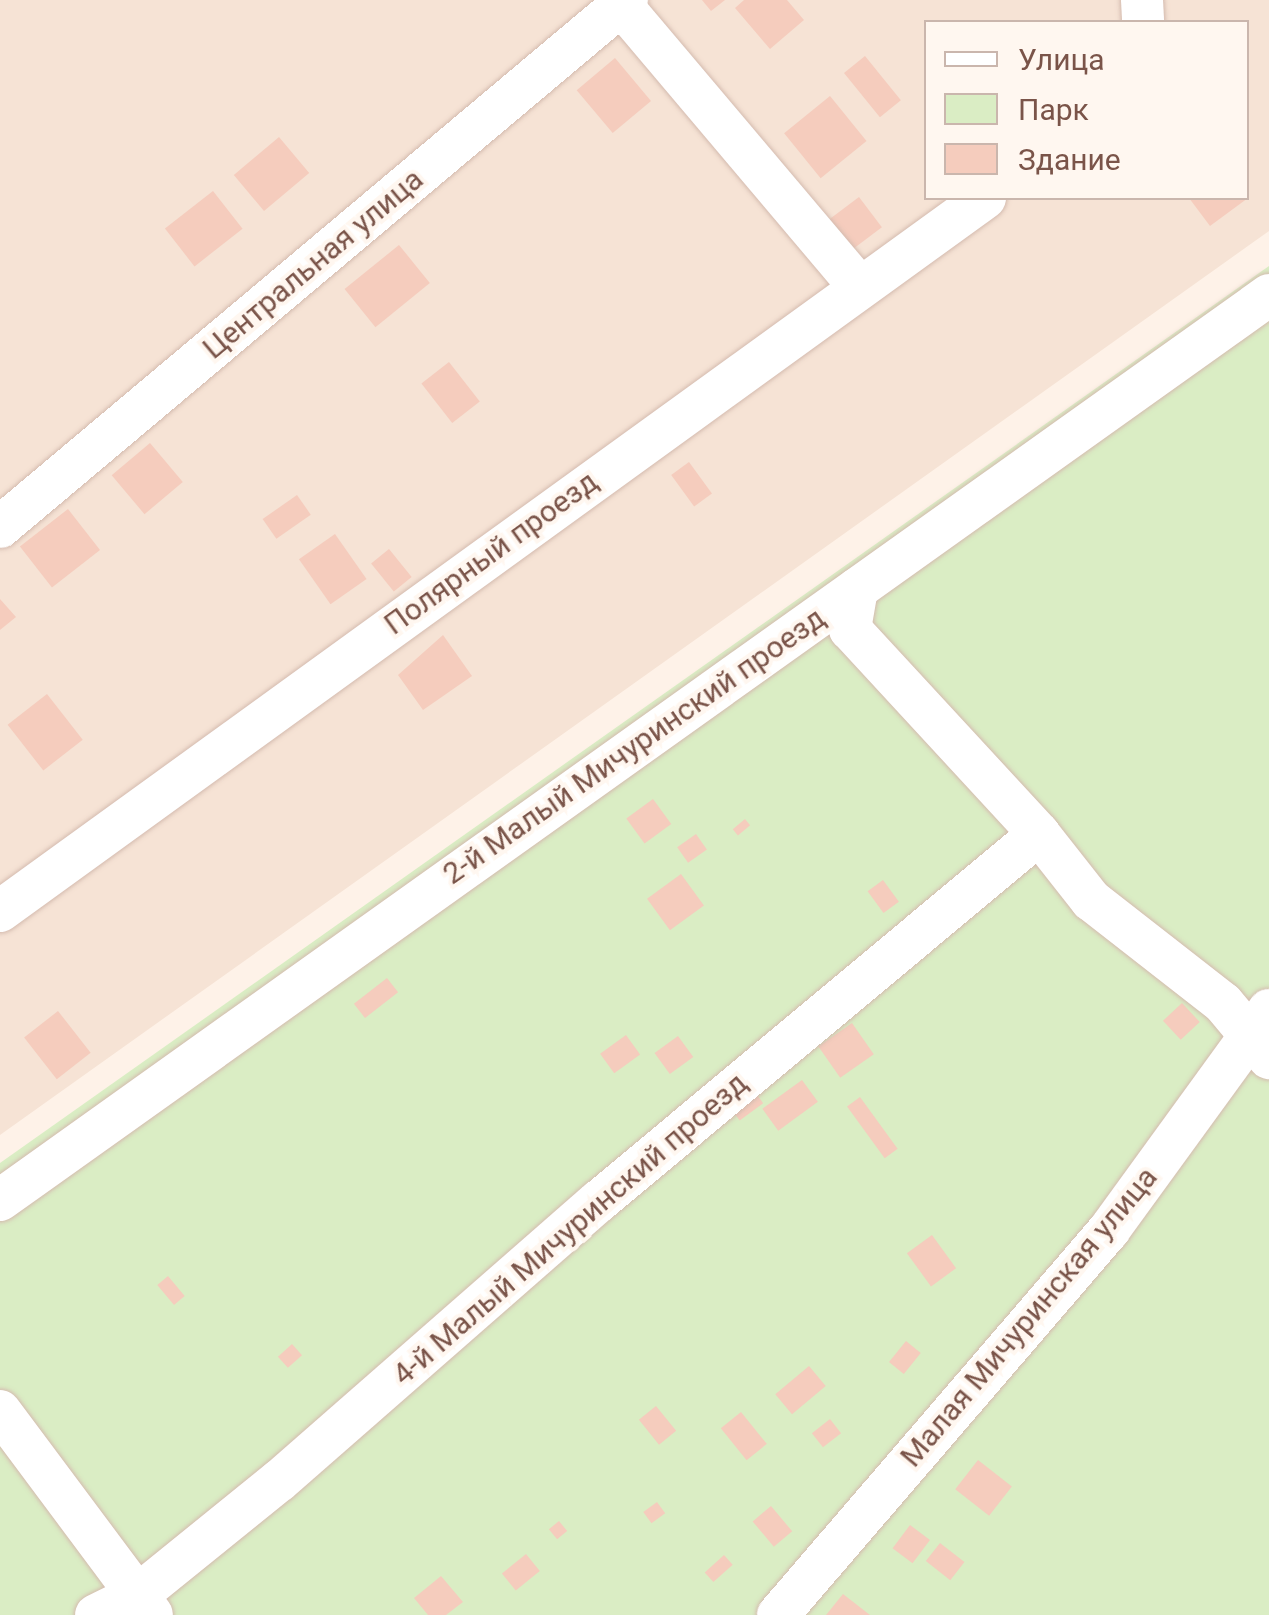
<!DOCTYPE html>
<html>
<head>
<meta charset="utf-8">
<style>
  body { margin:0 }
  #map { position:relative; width:1269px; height:1615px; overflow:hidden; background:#fef2e8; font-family:Roboto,sans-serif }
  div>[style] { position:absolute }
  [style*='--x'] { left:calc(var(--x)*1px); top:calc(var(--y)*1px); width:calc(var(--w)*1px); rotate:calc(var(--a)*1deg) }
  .residential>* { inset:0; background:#f6e3d5 }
  .green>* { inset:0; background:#daedc4 }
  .building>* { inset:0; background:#f5ccbd; transform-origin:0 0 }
  .roads { filter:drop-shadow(0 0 2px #d4bbaf) drop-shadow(0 0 2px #d4bbaf) }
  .minor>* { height:42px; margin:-21px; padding:0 21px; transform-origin:21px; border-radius:21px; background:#fff }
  span { translate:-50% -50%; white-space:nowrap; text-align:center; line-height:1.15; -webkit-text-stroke:8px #fff7f0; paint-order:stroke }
  .street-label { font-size:30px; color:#7a5449 }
  .legend { position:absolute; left:924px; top:20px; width:325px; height:180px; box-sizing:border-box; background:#fff7f0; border:2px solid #cab6ad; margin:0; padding:12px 18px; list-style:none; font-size:30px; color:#7a5449 }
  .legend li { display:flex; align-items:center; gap:20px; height:50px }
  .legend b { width:50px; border:2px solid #cab6ad }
</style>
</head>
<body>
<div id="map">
  <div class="residential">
    <i style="clip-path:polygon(evenodd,0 0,1269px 0,1269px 231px,0 1135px,0 0,926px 22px,1246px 22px,1246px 198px,926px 198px,926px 22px)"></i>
  </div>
  <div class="green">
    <i style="clip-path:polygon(1269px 266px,1269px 1615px,0 1615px,0 1163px)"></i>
  </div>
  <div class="building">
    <i style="clip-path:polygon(702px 0,725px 0,711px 11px)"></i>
    <i style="clip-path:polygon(744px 0,787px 0,804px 20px,770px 49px,735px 8px)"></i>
    <i style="left:865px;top:56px;width:57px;height:27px;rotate:51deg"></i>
    <i style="left:615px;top:58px;width:56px;height:50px;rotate:50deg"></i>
    <i style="left:830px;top:96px;width:58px;height:59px;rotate:51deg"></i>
    <i style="left:279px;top:137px;width:47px;height:59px;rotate:50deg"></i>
    <i style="left:213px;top:191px;width:48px;height:61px;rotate:52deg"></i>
    <i style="left:859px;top:197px;width:38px;height:37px;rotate:53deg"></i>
    <i style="clip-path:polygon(1189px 198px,1248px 198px,1210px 226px)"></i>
    <i style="left:399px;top:245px;width:49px;height:70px;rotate:51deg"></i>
    <i style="left:449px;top:362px;width:50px;height:35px;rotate:52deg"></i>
    <i style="left:150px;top:443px;width:51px;height:50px;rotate:50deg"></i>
    <i style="left:689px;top:462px;width:39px;height:22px;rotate:54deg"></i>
    <i style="left:297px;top:495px;width:24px;height:42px;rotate:55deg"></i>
    <i style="left:68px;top:509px;width:52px;height:61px;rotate:52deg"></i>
    <i style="left:335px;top:534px;width:55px;height:44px;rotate:55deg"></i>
    <i style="left:389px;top:549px;width:36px;height:23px;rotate:51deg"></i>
    <i style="clip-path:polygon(0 599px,16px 617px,0 630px)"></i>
    <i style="clip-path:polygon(443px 635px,472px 676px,423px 710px,398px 675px)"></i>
    <i style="left:47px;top:694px;width:58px;height:50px;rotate:52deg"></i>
    <i style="left:653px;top:799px;width:31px;height:33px;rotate:54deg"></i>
    <i style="left:745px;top:819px;width:8px;height:16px;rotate:50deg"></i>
    <i style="left:696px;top:834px;width:19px;height:23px;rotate:55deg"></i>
    <i style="left:681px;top:874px;width:39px;height:42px;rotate:54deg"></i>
    <i style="left:883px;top:880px;width:27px;height:19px;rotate:54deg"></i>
    <i style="left:387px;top:978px;width:18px;height:42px;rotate:52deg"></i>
    <i style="left:1182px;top:1003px;width:26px;height:26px;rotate:47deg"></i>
    <i style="left:58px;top:1011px;width:53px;height:43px;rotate:52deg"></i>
    <i style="left:852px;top:1023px;width:38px;height:41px;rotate:55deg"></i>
    <i style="left:626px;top:1035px;width:24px;height:32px;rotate:54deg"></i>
    <i style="left:678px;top:1036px;width:26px;height:29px;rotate:54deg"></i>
    <i style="left:802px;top:1080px;width:27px;height:49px;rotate:54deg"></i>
    <i style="left:752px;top:1088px;width:19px;height:29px;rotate:54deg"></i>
    <i style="left:860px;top:1097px;width:64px;height:16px;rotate:54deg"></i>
    <i style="left:932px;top:1235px;width:41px;height:31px;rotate:54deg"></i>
    <i style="left:168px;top:1276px;width:26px;height:14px;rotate:50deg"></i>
    <i style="left:906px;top:1341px;width:19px;height:27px;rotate:39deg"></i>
    <i style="left:292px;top:1344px;width:15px;height:19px;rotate:48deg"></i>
    <i style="left:809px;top:1366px;width:26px;height:44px;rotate:50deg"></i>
    <i style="left:656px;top:1406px;width:32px;height:22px;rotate:51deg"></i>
    <i style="left:741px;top:1412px;width:41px;height:26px;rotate:51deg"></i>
    <i style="left:830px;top:1419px;width:18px;height:23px;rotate:52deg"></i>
    <i style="left:978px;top:1460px;width:43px;height:37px;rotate:38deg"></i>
    <i style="left:657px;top:1502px;width:14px;height:17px;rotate:54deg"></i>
    <i style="left:771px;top:1506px;width:33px;height:24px;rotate:50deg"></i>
    <i style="left:559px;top:1521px;width:13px;height:13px;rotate:51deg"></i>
    <i style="left:910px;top:1525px;width:25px;height:29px;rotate:37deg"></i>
    <i style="left:940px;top:1543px;width:31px;height:23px;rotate:38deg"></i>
    <i style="left:526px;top:1554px;width:22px;height:31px;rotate:51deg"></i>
    <i style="left:724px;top:1555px;width:13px;height:26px;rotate:48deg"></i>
    <i style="clip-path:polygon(441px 1576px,463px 1602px,446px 1615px,428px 1615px,414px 1598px)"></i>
    <i style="clip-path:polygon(843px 1594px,870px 1615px,826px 1615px)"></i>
  </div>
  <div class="roads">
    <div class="minor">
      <i style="--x:617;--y:0;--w:373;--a:49.8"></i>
      <i style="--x:1142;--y:0;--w:22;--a:87"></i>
      <i style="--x:0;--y:527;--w:819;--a:-40.05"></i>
      <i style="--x:857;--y:589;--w:41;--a:99.9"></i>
      <i style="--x:850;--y:629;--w:279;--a:47.3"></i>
      <i style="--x:1039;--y:834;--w:84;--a:51.8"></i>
      <i style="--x:1091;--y:900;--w:167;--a:38"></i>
      <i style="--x:1223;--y:1003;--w:72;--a:50.1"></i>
      <i style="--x:0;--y:911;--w:1216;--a:-35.9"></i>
      <i style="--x:0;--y:1200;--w:1559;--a:-35.49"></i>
      <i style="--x:0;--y:1411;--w:254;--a:53.3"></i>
      <i style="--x:96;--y:1615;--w:48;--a:-26"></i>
      <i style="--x:139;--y:1594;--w:181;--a:-39"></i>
      <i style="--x:280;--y:1480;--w:424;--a:-41.2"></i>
      <i style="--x:599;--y:1201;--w:573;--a:-39.83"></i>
      <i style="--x:778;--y:1615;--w:508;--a:-49.31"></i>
      <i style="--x:1109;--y:1230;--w:272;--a:-54"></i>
    </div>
  </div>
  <div class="street-label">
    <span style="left:313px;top:264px;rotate:-40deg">Центральная улица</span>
    <span style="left:491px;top:553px;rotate:-36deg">Полярный проезд</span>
    <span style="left:634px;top:746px;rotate:-35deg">2-й Малый Мичуринский проезд</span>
    <span style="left:570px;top:1229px;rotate:-41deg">4-й Малый Мичуринский проезд</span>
    <span style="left:1029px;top:1317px;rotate:-50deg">Малая Мичуринская улица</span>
  </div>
  <ul class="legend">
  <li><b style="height:12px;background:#fff"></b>Улица</li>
  <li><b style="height:28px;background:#daedc4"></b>Парк</li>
  <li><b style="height:28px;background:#f5ccbd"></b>Здание</li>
  </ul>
</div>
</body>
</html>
